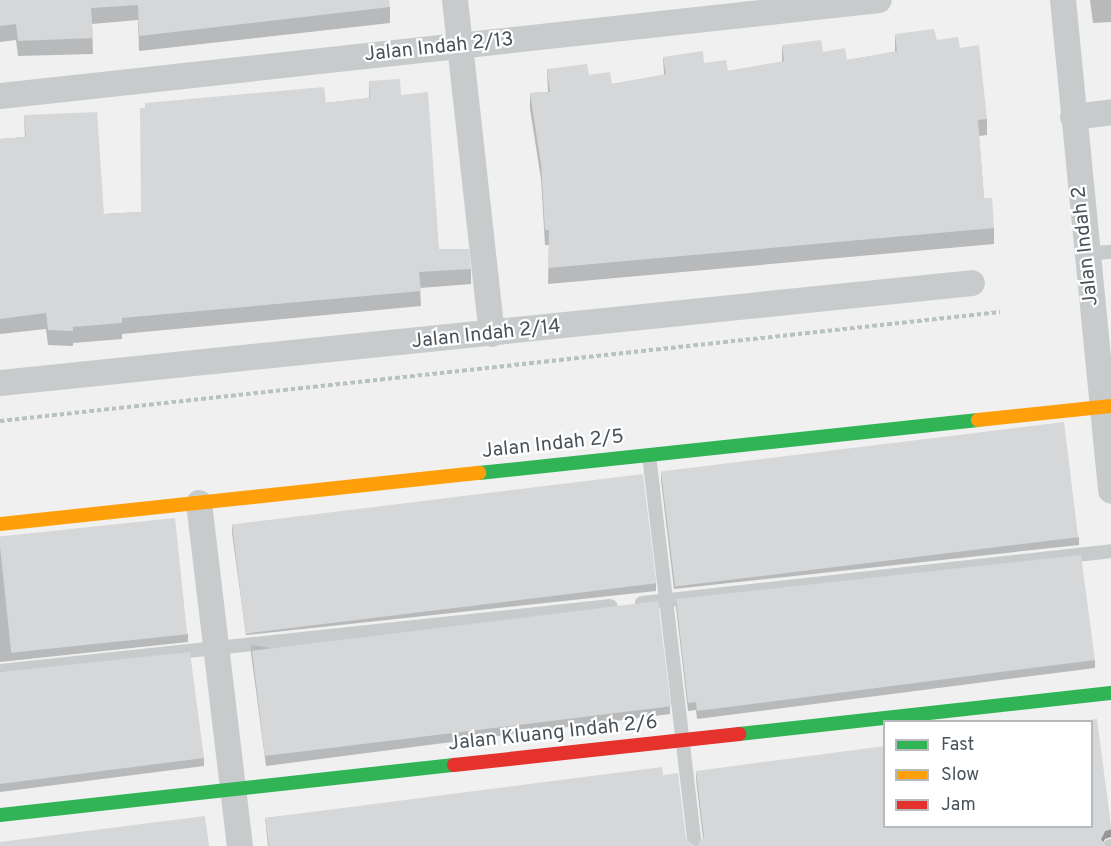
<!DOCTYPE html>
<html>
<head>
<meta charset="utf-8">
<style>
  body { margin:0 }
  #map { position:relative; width:1111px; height:846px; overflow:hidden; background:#f0f0f0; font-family:Overpass,sans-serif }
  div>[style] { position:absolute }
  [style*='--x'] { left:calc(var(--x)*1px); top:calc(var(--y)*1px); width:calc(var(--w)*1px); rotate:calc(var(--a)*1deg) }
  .path>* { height:4px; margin-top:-2px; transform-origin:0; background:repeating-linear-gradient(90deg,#b8c2bf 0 4.5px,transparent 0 7.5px) }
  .lane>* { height:14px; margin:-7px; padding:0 7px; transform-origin:7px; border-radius:7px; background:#c8cbcc }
  .street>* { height:26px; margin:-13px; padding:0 13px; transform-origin:13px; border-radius:13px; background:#c8cbcc }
  .fast>* { height:14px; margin:-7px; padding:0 7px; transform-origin:7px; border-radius:7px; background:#30b455 }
  .slow>* { height:14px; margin:-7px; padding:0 7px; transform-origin:7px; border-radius:7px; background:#ff9f0a }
  .jam>* { height:14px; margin:-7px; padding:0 7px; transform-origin:7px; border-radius:7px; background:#e5322d }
  .wall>* { inset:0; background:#b8b9ba }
  .shaded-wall>* { inset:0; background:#969697 }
  .building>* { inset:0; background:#d6d7d8; transform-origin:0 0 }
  span { translate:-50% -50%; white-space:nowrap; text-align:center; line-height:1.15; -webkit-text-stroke:4.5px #fff; paint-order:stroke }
  .street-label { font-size:20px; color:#49535b }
  .legend { position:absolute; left:883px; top:720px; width:210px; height:108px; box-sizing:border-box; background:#fff; border:2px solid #b6babd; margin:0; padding:8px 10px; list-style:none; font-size:18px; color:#49535b }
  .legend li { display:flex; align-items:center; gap:12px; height:30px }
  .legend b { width:30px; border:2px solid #b6babd }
</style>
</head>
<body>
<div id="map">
  <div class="path">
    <i style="--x:0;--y:421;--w:1006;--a:-6.22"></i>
  </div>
  <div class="lane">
    <i style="--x:1086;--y:254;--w:25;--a:-5"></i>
    <i style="--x:649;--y:455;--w:394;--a:83.3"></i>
    <i style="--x:642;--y:603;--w:472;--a:-6.3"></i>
    <i style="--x:0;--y:671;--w:614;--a:-6.07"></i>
    <i style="--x:1110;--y:846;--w:1;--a:0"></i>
  </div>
  <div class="street">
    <i style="--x:455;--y:0;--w:336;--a:83.7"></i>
    <i style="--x:1063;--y:0;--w:493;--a:84.4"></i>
    <i style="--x:0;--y:96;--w:884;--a:-6.23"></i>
    <i style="--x:1073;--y:117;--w:38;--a:-7"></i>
    <i style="--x:0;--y:383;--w:977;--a:-5.87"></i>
    <i style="--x:199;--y:503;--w:345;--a:83.2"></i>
  </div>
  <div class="fast">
    <i style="--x:479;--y:473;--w:502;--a:-6.06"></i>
    <i style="--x:739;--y:734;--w:374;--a:-6.3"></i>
    <i style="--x:0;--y:815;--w:457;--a:-6.3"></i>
  </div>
  <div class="slow">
    <i style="--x:978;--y:420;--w:134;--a:-6"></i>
    <i style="--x:0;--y:524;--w:482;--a:-6.1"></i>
  </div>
  <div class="jam">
    <i style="--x:454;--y:765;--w:287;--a:-6.2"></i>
  </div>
  <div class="wall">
    <i style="clip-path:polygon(0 0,390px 7px,390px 23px,139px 51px,138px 20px,92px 24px,93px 54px,18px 56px,16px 40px,0 42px)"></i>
    <i style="clip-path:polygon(1090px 0,1111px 0,1111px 22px,1093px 23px)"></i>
    <i style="clip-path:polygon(895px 34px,937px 40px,960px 48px,987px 119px,987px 135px,979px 136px,984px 198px,994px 228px,994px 244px,548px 284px,549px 245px,545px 245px,541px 179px,530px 109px,530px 93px,548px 92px,547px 69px,589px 75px,612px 84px,664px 75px,663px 57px,728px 71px,782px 62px,782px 45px,823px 52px,847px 60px,895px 52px)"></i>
    <i style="clip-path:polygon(369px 81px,401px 95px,439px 249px,471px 269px,471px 284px,420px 288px,421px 306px,122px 334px,122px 339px,73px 343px,73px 346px,48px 345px,46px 329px,0 334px,0 139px,25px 137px,24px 115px,104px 214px,141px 212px,326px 103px,369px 98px)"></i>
    <i style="clip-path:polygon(661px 472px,1079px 537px,1079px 545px,674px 589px,661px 480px)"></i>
    <i style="clip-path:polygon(232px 525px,656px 583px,656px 591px,246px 635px,232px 533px)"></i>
    <i style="clip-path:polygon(0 541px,188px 634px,188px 642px,0 662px)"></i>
    <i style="clip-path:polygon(676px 599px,1095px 660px,1095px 668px,697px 719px,696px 710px,688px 711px,676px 607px)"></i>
    <i style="clip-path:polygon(251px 645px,670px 706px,670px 714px,266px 766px,251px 653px)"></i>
    <i style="clip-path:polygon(0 671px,204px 758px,204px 766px,0 792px)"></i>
    <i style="clip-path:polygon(696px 771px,1105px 839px,1103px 842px,703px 838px,696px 779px)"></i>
    <i style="clip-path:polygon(663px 775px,686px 839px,696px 846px,268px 846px,265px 818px)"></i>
  </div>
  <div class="shaded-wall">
    <i style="clip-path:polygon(1111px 829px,1111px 837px,1105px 839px,1101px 846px,1101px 839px,1105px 831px)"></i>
  </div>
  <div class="building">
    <i style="clip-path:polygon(0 0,389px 0,390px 7px,139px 36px,138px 5px,91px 8px,93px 38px,18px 41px,16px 24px,0 26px)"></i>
    <i style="clip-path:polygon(934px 29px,937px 40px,958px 37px,960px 48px,979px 45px,987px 119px,978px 120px,984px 198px,992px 198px,994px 228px,548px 268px,549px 230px,545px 230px,541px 164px,530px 93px,550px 92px,547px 69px,587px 64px,589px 75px,610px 72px,612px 84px,666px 74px,663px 57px,703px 51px,704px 63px,726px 60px,728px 71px,784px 61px,782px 45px,821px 40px,823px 52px,845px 48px,847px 60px,897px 51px,895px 34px)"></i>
    <i style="clip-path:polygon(400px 79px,401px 95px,428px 92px,439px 249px,469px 249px,471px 269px,419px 272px,421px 291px,122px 318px,122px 323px,73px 327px,73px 331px,48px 330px,46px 313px,0 319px,0 139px,26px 137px,24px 115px,97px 112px,104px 214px,141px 212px,140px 108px,145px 108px,145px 103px,324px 87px,326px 103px,370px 98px,369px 81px)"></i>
    <i style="left:1064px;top:422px;width:116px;height:406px;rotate:83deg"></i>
    <i style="left:643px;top:474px;width:110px;height:414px;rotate:83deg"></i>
    <i style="left:175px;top:518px;width:117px;height:177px;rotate:84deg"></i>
    <i style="clip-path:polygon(1081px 555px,1095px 660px,697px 711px,696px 702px,688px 703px,676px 599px)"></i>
    <i style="left:658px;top:601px;width:106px;height:409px;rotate:83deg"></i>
    <i style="clip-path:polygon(190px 652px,204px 758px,0 784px,0 671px,1px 672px)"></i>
    <i style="clip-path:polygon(1097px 719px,1111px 825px,1111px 829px,1105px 831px,1101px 839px,1106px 846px,697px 846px,704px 837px,696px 771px,885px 746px,885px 826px,1092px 826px,1092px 722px,1076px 722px)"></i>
    <i style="clip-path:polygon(662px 767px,663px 775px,678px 773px,686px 839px,696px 846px,269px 846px,265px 818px)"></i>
    <i style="clip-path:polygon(205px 816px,209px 846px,0 846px,0 842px)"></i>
  </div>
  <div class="street-label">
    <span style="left:439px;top:48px;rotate:-6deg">Jalan Indah 2/13</span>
    <span style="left:1086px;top:246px;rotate:-96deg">Jalan Indah 2</span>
    <span style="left:486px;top:335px;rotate:-6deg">Jalan Indah 2/14</span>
    <span style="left:553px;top:445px;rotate:-6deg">Jalan Indah 2/5</span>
    <span style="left:553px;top:734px;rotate:-6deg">Jalan Kluang Indah 2/6</span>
  </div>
  <ul class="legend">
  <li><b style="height:8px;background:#30b455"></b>Fast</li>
  <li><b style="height:8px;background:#ff9f0a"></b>Slow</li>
  <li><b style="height:8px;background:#e5322d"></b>Jam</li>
  </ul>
</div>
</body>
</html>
